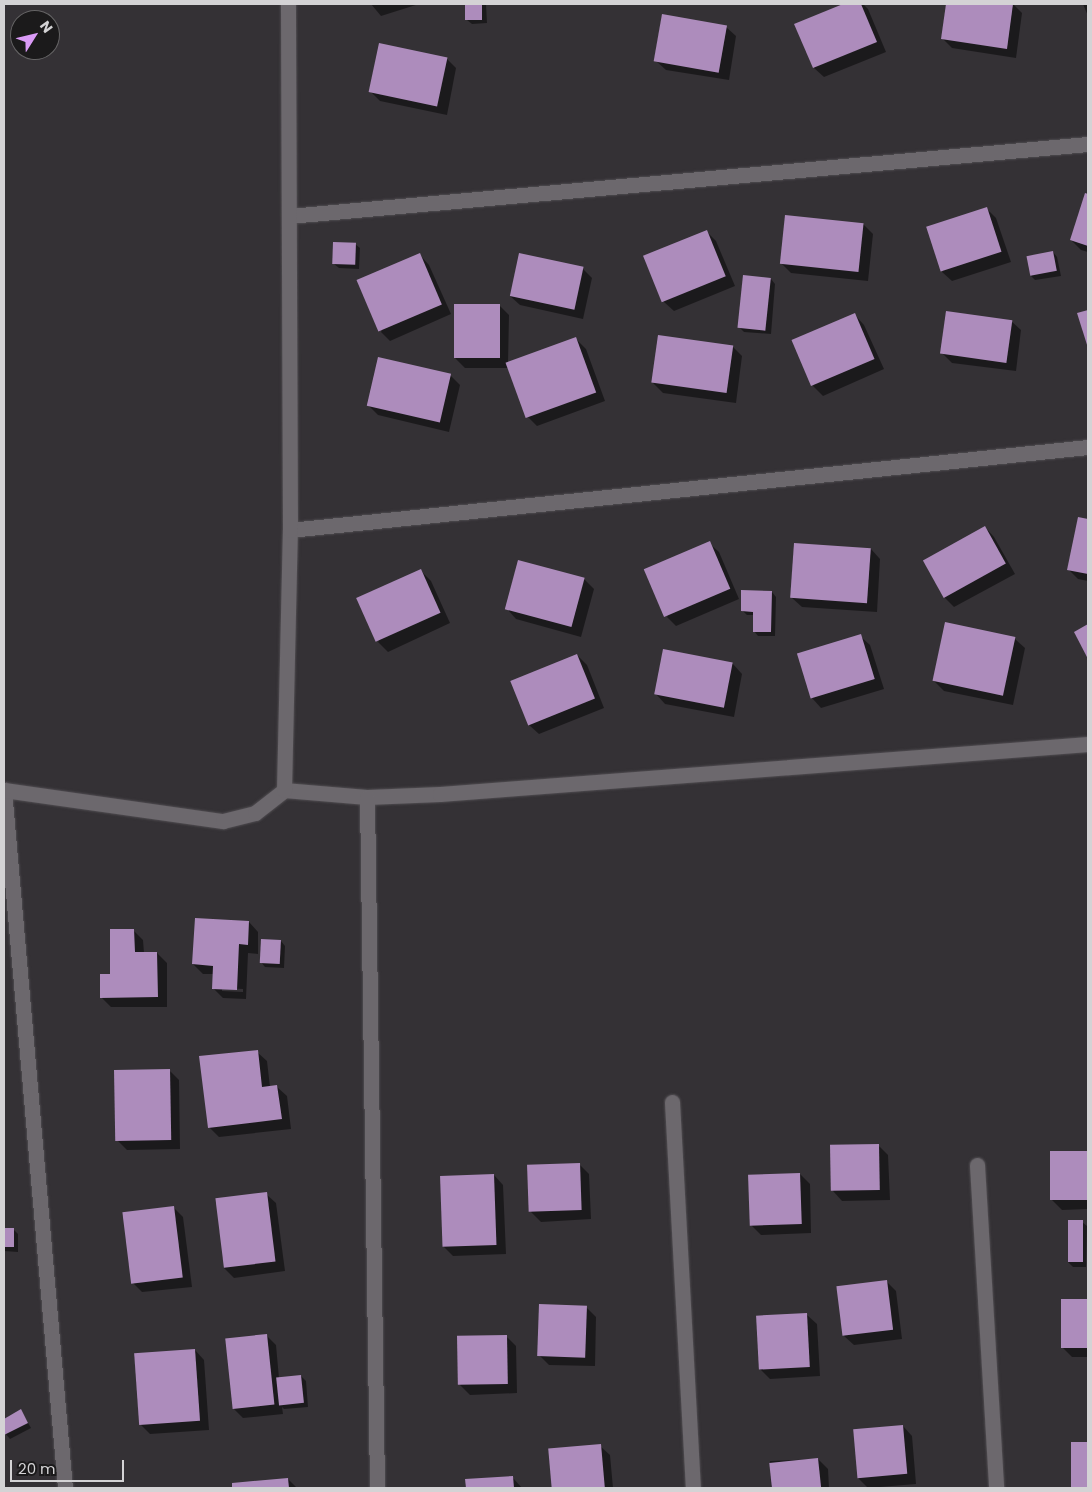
<!DOCTYPE html>
<html>
<head>
<meta charset="utf-8">
<style>
  body { margin:0 }
  #map { position:relative; width:1092px; height:1492px; overflow:hidden; background:#343135; font-family:Poppins,sans-serif }
  div>[style] { position:absolute }
  [style*='--x'] { left:calc(var(--x)*1px); top:calc(var(--y)*1px); width:calc(var(--w)*1px); rotate:calc(var(--a)*1deg) }
  .shadow>* { inset:0; background:#0007; transform-origin:0 0 }
  .building>* { inset:0; background:#ad8cbc; transform-origin:0 0 }
  .roads { filter:drop-shadow(0 0 1px #504d51) drop-shadow(0 0 1px #504d51) }
  .minor>* { height:15px; margin:-7.5px; padding:0 7.5px; transform-origin:7.5px; border-radius:7.5px; background:#6c686d }
  span { translate:-50% -50%; white-space:nowrap; text-align:center; line-height:1.15; -webkit-text-stroke:5px #1b1a1b; paint-order:stroke }
  .frame { position:absolute; inset:0; border:5px solid #d4d3d5; pointer-events:none }
  .north { position:absolute; left:10px; top:10px; width:50px; height:50px; box-sizing:border-box; background:#1b1a1b; border:1px solid #656465; border-radius:50%; rotate:54deg; font-size:14px; font-weight:700; line-height:20px; text-align:center; color:#d4d3d5 }
  .north::after { content:''; display:block; margin:auto; width:18px; height:22px; background:#da9af6; clip-path:polygon(50% 0,100% 100%,50% 72%,0 100%) }
  .scale { position:absolute; left:10px; top:1460px; width:114px; height:22px; box-sizing:border-box; border:2px solid #d4d3d5; border-top:0; padding-left:6px; font-size:15px; line-height:18px; white-space:nowrap; color:#d4d3d5; -webkit-text-stroke:4px #1b1a1b; paint-order:stroke }
</style>
</head>
<body>
<div id="map">
  <div class="shadow">
    <i style="clip-path:polygon(371px 4px,419px 4px,381px 16px)"></i>
    <i style="clip-path:polygon(466px 4px,486px 4px,487px 23px,472px 24px,467px 20px)"></i>
    <i style="clip-path:polygon(847px 4px,863px 4px,868px 9px,886px 52px,824px 77px,814px 68px,796px 24px)"></i>
    <i style="clip-path:polygon(947px 4px,1013px 4px,1022px 13px,1016px 58px,952px 48px,942px 38px)"></i>
    <i style="clip-path:polygon(1083px 4px,1088px 4px,1088px 16px)"></i>
    <i style="clip-path:polygon(726px 27px,736px 36px,729px 80px,666px 70px,656px 61px)"></i>
    <i style="clip-path:polygon(447px 59px,456px 68px,447px 115px,380px 101px,370px 91px)"></i>
    <i style="clip-path:polygon(1086px 195px,1088px 195px,1088px 252px,1081px 250px,1071px 240px)"></i>
    <i style="clip-path:polygon(986px 208px,996px 218px,1011px 262px,952px 281px,942px 272px)"></i>
    <i style="clip-path:polygon(863px 224px,873px 234px,868px 281px,791px 273px,781px 263px)"></i>
    <i style="clip-path:polygon(707px 232px,716px 241px,735px 286px,674px 311px,664px 302px,646px 257px)"></i>
    <i style="clip-path:polygon(355px 244px,360px 248px,359px 269px,339px 268px,334px 264px)"></i>
    <i style="clip-path:polygon(1053px 252px,1057px 257px,1061px 276px,1035px 280px,1031px 276px)"></i>
    <i style="clip-path:polygon(520px 254px,583px 269px,592px 278px,583px 319px,520px 305px,510px 296px)"></i>
    <i style="clip-path:polygon(420px 255px,429px 265px,451px 314px,390px 341px,381px 332px)"></i>
    <i style="clip-path:polygon(771px 279px,775px 284px,771px 334px,744px 332px,739px 327px)"></i>
    <i style="clip-path:polygon(499px 305px,509px 315px,508px 364px,576px 339px,586px 349px,605px 401px,537px 426px,527px 416px,509px 368px,465px 368px,455px 358px)"></i>
    <i style="clip-path:polygon(855px 315px,864px 325px,884px 369px,823px 396px,813px 386px)"></i>
    <i style="clip-path:polygon(1011px 321px,1021px 330px,1016px 371px,952px 363px,942px 353px)"></i>
    <i style="clip-path:polygon(732px 346px,742px 356px,736px 403px,663px 393px,653px 383px)"></i>
    <i style="clip-path:polygon(450px 375px,460px 385px,449px 432px,378px 415px,368px 405px)"></i>
    <i style="clip-path:polygon(1079px 518px,1088px 520px,1088px 581px,1078px 579px,1068px 569px)"></i>
    <i style="clip-path:polygon(985px 527px,994px 537px,1015px 574px,954px 607px,944px 597px)"></i>
    <i style="clip-path:polygon(709px 543px,719px 552px,739px 599px,676px 626px,667px 617px)"></i>
    <i style="clip-path:polygon(871px 549px,880px 559px,877px 612px,802px 607px,792px 598px)"></i>
    <i style="clip-path:polygon(421px 571px,431px 581px,450px 623px,388px 652px,378px 642px)"></i>
    <i style="clip-path:polygon(584px 579px,594px 589px,581px 637px,516px 619px,507px 609px)"></i>
    <i style="clip-path:polygon(772px 592px,776px 597px,775px 636px,758px 636px,754px 631px,754px 615px,747px 615px,742px 610px)"></i>
    <i style="clip-path:polygon(946px 624px,1015px 639px,1025px 648px,1013px 705px,944px 691px,934px 681px)"></i>
    <i style="clip-path:polygon(860px 636px,870px 645px,884px 689px,821px 708px,812px 698px)"></i>
    <i style="clip-path:polygon(664px 650px,733px 664px,742px 674px,734px 717px,665px 704px,656px 694px)"></i>
    <i style="clip-path:polygon(577px 655px,587px 665px,604px 708px,539px 734px,529px 725px,512px 682px)"></i>
    <i style="clip-path:polygon(evenodd,249px 922px,258px 932px,258px 954px,248px 953px,246px 999px,223px 998px,213px 988px,214px 974px,203px 974px,193px 964px,249px 922px,222px 988px,243px 989px,243px 992px,222px 991px,222px 988px)"></i>
    <i style="clip-path:polygon(133px 930px,143px 940px,144px 953px,157px 953px,167px 963px,167px 1007px,111px 1007px,101px 997px)"></i>
    <i style="clip-path:polygon(281px 941px,285px 946px,284px 968px,265px 967px,261px 962px)"></i>
    <i style="clip-path:polygon(257px 1052px,267px 1061px,270px 1087px,277px 1087px,287px 1096px,291px 1129px,219px 1137px,209px 1127px)"></i>
    <i style="clip-path:polygon(169px 1070px,179px 1080px,180px 1149px,127px 1150px,117px 1140px)"></i>
    <i style="clip-path:polygon(878px 1145px,888px 1155px,890px 1200px,842px 1201px,833px 1191px)"></i>
    <i style="clip-path:polygon(1088px 1152px,1088px 1209px,1062px 1210px,1052px 1200px,1051px 1153px)"></i>
    <i style="clip-path:polygon(579px 1164px,589px 1174px,591px 1219px,541px 1222px,531px 1212px)"></i>
    <i style="clip-path:polygon(800px 1174px,810px 1184px,811px 1233px,761px 1235px,751px 1225px)"></i>
    <i style="clip-path:polygon(494px 1175px,503px 1185px,506px 1254px,453px 1256px,443px 1246px)"></i>
    <i style="clip-path:polygon(266px 1194px,276px 1203px,285px 1271px,234px 1278px,224px 1268px)"></i>
    <i style="clip-path:polygon(173px 1207px,183px 1217px,192px 1287px,142px 1292px,132px 1282px)"></i>
    <i style="clip-path:polygon(1082px 1222px,1087px 1226px,1086px 1267px,1073px 1267px,1068px 1262px)"></i>
    <i style="clip-path:polygon(4px 1229px,14px 1230px,18px 1234px,18px 1252px,4px 1251px)"></i>
    <i style="clip-path:polygon(886px 1281px,896px 1291px,902px 1339px,854px 1345px,844px 1336px)"></i>
    <i style="clip-path:polygon(1088px 1300px,1088px 1357px,1072px 1357px,1062px 1347px,1062px 1301px)"></i>
    <i style="clip-path:polygon(586px 1307px,596px 1317px,595px 1366px,549px 1365px,540px 1356px)"></i>
    <i style="clip-path:polygon(807px 1315px,817px 1324px,820px 1376px,770px 1379px,760px 1369px)"></i>
    <i style="clip-path:polygon(267px 1336px,276px 1345px,279px 1378px,301px 1376px,306px 1381px,308px 1407px,284px 1409px,282px 1407px,283px 1414px,243px 1418px,233px 1408px)"></i>
    <i style="clip-path:polygon(506px 1336px,516px 1346px,517px 1393px,470px 1395px,460px 1385px)"></i>
    <i style="clip-path:polygon(195px 1350px,204px 1360px,209px 1430px,150px 1434px,140px 1424px)"></i>
    <i style="clip-path:polygon(21px 1411px,31px 1428px,10px 1439px,4px 1432px,4px 1420px)"></i>
    <i style="clip-path:polygon(903px 1426px,912px 1436px,916px 1484px,868px 1488px,858px 1478px)"></i>
    <i style="left:1072px;top:1444px;width:16px;height:44px"></i>
    <i style="clip-path:polygon(600px 1446px,610px 1455px,613px 1488px,552px 1488px,549px 1449px)"></i>
    <i style="clip-path:polygon(818px 1459px,828px 1469px,829px 1488px,771px 1488px,770px 1461px)"></i>
    <i style="clip-path:polygon(513px 1478px,522px 1488px,467px 1488px,467px 1480px)"></i>
    <i style="clip-path:polygon(288px 1479px,297px 1488px,233px 1488px,233px 1484px)"></i>
  </div>
  <div class="building">
    <i style="left:465px;top:4px;width:17px;height:16px"></i>
    <i style="clip-path:polygon(843px 4px,861px 4px,877px 42px,813px 68px,794px 24px)"></i>
    <i style="clip-path:polygon(946px 4px,1013px 4px,1007px 49px,941px 39px)"></i>
    <i style="left:662px;top:14px;width:66px;height:48px;rotate:10deg"></i>
    <i style="left:379px;top:43px;width:70px;height:50px;rotate:12deg"></i>
    <i style="clip-path:polygon(1085px 193px,1088px 194px,1088px 246px,1070px 240px)"></i>
    <i style="left:987px;top:207px;width:47px;height:64px;rotate:72deg"></i>
    <i style="left:785px;top:215px;width:79px;height:49px;rotate:6deg"></i>
    <i style="left:707px;top:230px;width:50px;height:69px;rotate:68deg"></i>
    <i style="left:333px;top:242px;width:23px;height:22px;rotate:2deg"></i>
    <i style="left:1053px;top:251px;width:20px;height:27px;rotate:79deg"></i>
    <i style="left:420px;top:253px;width:56px;height:69px;rotate:67deg"></i>
    <i style="left:519px;top:253px;width:66px;height:44px;rotate:12deg"></i>
    <i style="left:743px;top:275px;width:28px;height:53px;rotate:6deg"></i>
    <i style="left:454px;top:304px;width:46px;height:54px"></i>
    <i style="clip-path:polygon(1088px 310px,1088px 348px,1077px 313px)"></i>
    <i style="left:946px;top:311px;width:67px;height:43px;rotate:8deg"></i>
    <i style="left:855px;top:313px;width:50px;height:69px;rotate:67deg"></i>
    <i style="left:658px;top:335px;width:76px;height:48px;rotate:8deg"></i>
    <i style="left:576px;top:337px;width:59px;height:75px;rotate:70deg"></i>
    <i style="left:378px;top:357px;width:75px;height:50px;rotate:13deg"></i>
    <i style="clip-path:polygon(1078px 517px,1088px 519px,1088px 574px,1067px 570px)"></i>
    <i style="left:985px;top:526px;width:43px;height:71px;rotate:61deg"></i>
    <i style="left:710px;top:541px;width:52px;height:72px;rotate:67deg"></i>
    <i style="left:794px;top:543px;width:77px;height:55px;rotate:4deg"></i>
    <i style="left:518px;top:560px;width:69px;height:51px;rotate:15deg"></i>
    <i style="left:421px;top:569px;width:48px;height:71px;rotate:66deg"></i>
    <i style="clip-path:polygon(741px 590px,772px 591px,771px 632px,753px 632px,753px 612px,741px 611px)"></i>
    <i style="left:945px;top:622px;width:72px;height:60px;rotate:12deg"></i>
    <i style="clip-path:polygon(1088px 624px,1088px 659px,1074px 632px)"></i>
    <i style="left:861px;top:634px;width:47px;height:67px;rotate:73deg"></i>
    <i style="left:663px;top:649px;width:71px;height:46px;rotate:11deg"></i>
    <i style="left:577px;top:654px;width:48px;height:72px;rotate:68deg"></i>
    <i style="clip-path:polygon(195px 918px,249px 921px,248px 945px,239px 944px,237px 990px,212px 989px,213px 966px,192px 964px)"></i>
    <i style="clip-path:polygon(110px 929px,134px 929px,135px 952px,157px 952px,158px 997px,100px 998px,100px 974px,110px 974px)"></i>
    <i style="left:261px;top:939px;width:20px;height:24px;rotate:3deg"></i>
    <i style="clip-path:polygon(258px 1050px,262px 1087px,277px 1085px,282px 1119px,208px 1128px,199px 1056px)"></i>
    <i style="left:170px;top:1069px;width:71px;height:56px;rotate:89deg"></i>
    <i style="left:879px;top:1144px;width:46px;height:49px;rotate:89deg"></i>
    <i style="left:1050px;top:1151px;width:38px;height:49px"></i>
    <i style="left:580px;top:1163px;width:47px;height:53px;rotate:88deg"></i>
    <i style="left:800px;top:1173px;width:51px;height:52px;rotate:88deg"></i>
    <i style="left:494px;top:1174px;width:71px;height:54px;rotate:88deg"></i>
    <i style="left:267px;top:1192px;width:70px;height:52px;rotate:83deg"></i>
    <i style="left:174px;top:1206px;width:72px;height:52px;rotate:83deg"></i>
    <i style="left:1068px;top:1220px;width:15px;height:42px"></i>
    <i style="left:4px;top:1228px;width:10px;height:19px"></i>
    <i style="left:887px;top:1280px;width:50px;height:51px;rotate:83deg"></i>
    <i style="left:1061px;top:1299px;width:27px;height:49px"></i>
    <i style="left:539px;top:1304px;width:48px;height:52px;rotate:2deg"></i>
    <i style="left:807px;top:1313px;width:54px;height:51px;rotate:87deg"></i>
    <i style="left:267px;top:1334px;width:71px;height:42px;rotate:84deg"></i>
    <i style="left:507px;top:1335px;width:49px;height:50px;rotate:89deg"></i>
    <i style="left:195px;top:1349px;width:72px;height:61px;rotate:86deg"></i>
    <i style="left:301px;top:1375px;width:28px;height:25px;rotate:84deg"></i>
    <i style="clip-path:polygon(21px 1409px,28px 1423px,4px 1435px,4px 1419px)"></i>
    <i style="left:903px;top:1425px;width:49px;height:50px;rotate:85deg"></i>
    <i style="left:1088px;top:1442px;width:46px;height:17px;rotate:90deg"></i>
    <i style="left:601px;top:1444px;width:44px;height:53px;rotate:85deg"></i>
    <i style="left:818px;top:1458px;width:30px;height:49px;rotate:84deg"></i>
    <i style="clip-path:polygon(513px 1476px,514px 1488px,466px 1488px,465px 1479px)"></i>
    <i style="clip-path:polygon(288px 1478px,289px 1488px,232px 1488px,232px 1483px)"></i>
  </div>
  <div class="roads">
    <div class="minor">
      <i style="--x:289;--y:216;--w:802;--a:-5.15"></i>
      <i style="--x:290;--y:530;--w:802;--a:-5.94"></i>
      <i style="--x:284;--y:790;--w:83;--a:4.8"></i>
      <i style="--x:367;--y:797;--w:73;--a:-2.4"></i>
      <i style="--x:440;--y:794;--w:650;--a:-4.41"></i>
      <i style="--x:367;--y:797;--w:691;--a:89.17"></i>
      <i style="--x:672;--y:1102;--w:387;--a:86.9"></i>
      <i style="--x:977;--y:1165;--w:324;--a:86.6"></i>
      <i style="--x:65;--y:1488;--w:701;--a:-94.99"></i>
      <i style="--x:4;--y:790;--w:221;--a:8.1"></i>
      <i style="--x:223;--y:821;--w:33;--a:-14"></i>
      <i style="--x:255;--y:813;--w:37;--a:-38"></i>
      <i style="--x:284;--y:790;--w:260;--a:-88.7"></i>
      <i style="--x:290;--y:530;--w:526;--a:-90.22"></i>
    </div>
  </div>
  <div class="frame"></div>
  <div class="north">N</div>
  <div class="scale">20 m</div>
</div>
</body>
</html>
